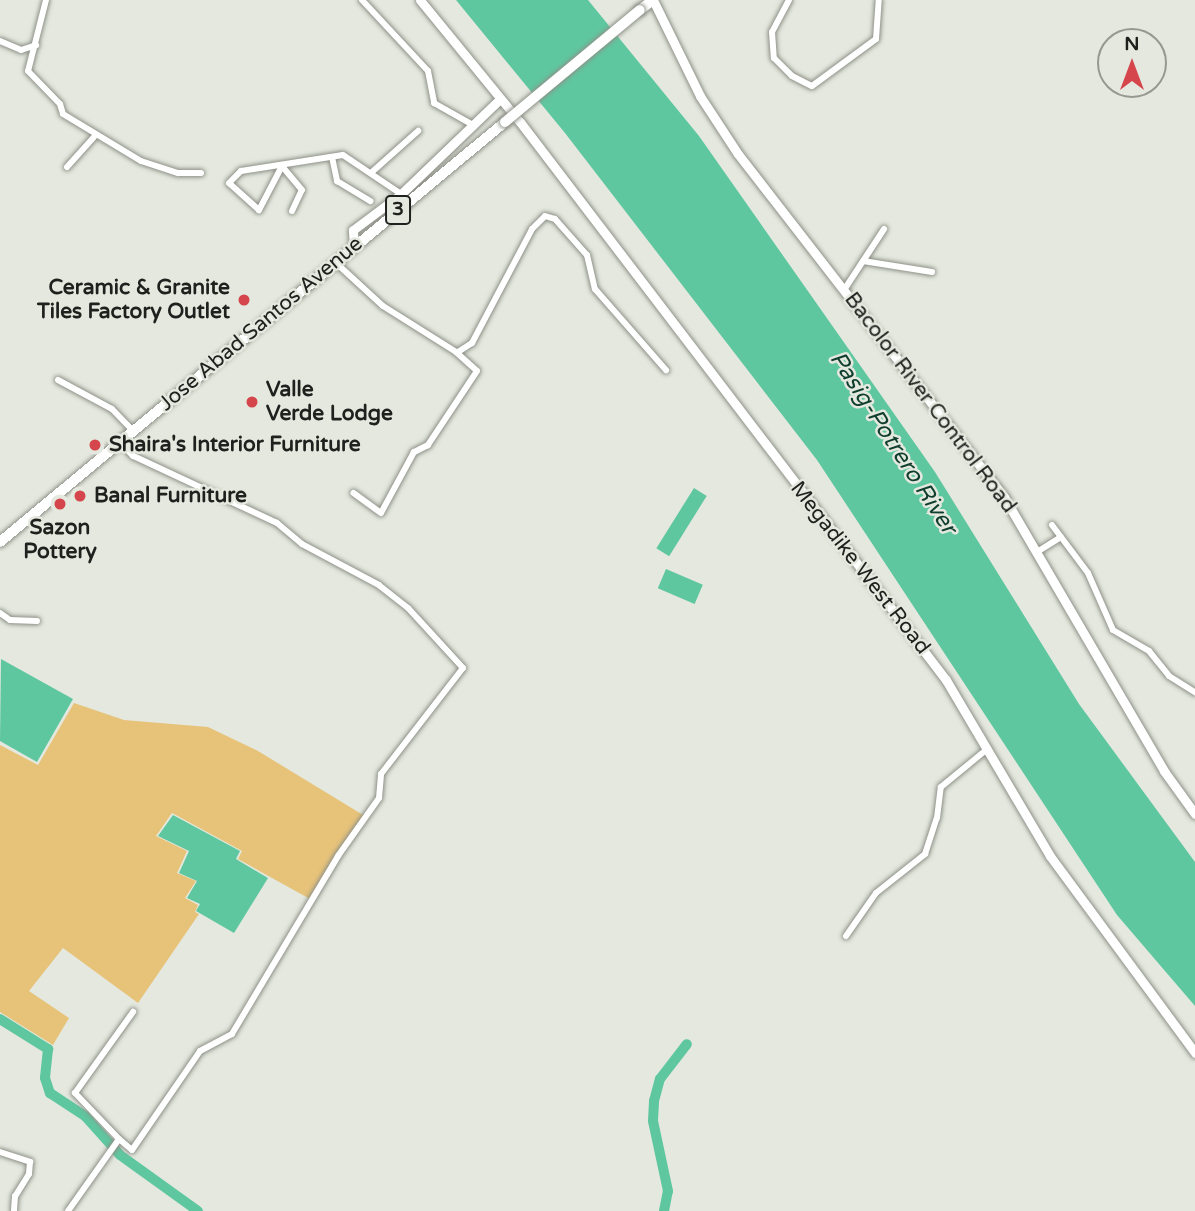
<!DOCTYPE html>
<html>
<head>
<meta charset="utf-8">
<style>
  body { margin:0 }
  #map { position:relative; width:1195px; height:1211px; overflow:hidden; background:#e4e8de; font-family:"Varela Round",sans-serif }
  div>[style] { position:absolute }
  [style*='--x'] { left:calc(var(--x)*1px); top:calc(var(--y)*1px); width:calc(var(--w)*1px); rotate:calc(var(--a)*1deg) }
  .green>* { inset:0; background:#e7c37a }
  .water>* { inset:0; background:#5fc7a0; transform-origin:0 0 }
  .river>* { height:10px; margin:-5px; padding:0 5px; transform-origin:5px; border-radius:5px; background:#5fc7a0 }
  .roads { filter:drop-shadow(0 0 2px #8e9188) drop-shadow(0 0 2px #8e9188) }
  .street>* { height:6px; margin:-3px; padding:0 3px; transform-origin:3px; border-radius:3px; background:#fff }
  .secondary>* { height:9px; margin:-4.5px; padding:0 4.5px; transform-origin:4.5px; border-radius:4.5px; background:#fff }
  .highway>* { height:10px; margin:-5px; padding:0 5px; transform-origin:5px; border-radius:5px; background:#fff }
  .bridges { filter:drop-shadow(0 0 2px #8e9188) drop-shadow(0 0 2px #8e9188) }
  .highway-bridge>* { height:10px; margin:-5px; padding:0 5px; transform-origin:5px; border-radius:5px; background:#fff }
  .dots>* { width:19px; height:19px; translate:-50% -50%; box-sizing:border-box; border:4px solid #e4e8de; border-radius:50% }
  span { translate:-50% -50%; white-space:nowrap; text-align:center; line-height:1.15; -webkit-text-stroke:5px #e4e8de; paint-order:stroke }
  .shield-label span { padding:2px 5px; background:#e4e8de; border:2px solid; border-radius:5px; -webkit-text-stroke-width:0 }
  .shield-label { font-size:19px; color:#20211e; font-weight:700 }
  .poi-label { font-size:21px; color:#20211e; font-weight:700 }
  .right { translate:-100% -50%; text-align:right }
  .left { translate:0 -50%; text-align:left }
  .street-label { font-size:21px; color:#20211e }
  .water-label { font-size:23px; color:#0f3e2e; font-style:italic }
  .north { position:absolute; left:1097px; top:28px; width:70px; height:70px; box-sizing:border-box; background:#e4e8de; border:2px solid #969891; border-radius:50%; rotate:0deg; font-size:19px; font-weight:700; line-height:28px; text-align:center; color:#20211e }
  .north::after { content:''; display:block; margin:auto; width:24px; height:32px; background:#d5454c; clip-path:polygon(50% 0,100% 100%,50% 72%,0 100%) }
</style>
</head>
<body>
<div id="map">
  <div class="green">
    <i style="clip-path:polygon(74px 703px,124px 720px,208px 727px,258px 751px,368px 818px,310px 899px,238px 859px,242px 851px,172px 813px,156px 836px,187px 851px,177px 873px,196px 881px,185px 898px,198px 905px,195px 912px,199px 914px,138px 1003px,63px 948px,29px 991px,69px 1018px,53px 1045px,0 1012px,0 745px,38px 765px)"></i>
  </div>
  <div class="water">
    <i style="clip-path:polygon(456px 0,588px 0,699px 136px,935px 472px,1079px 704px,1195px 862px,1195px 1006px,1117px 915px,817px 460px,565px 133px)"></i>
    <i style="left:694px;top:488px;width:15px;height:71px;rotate:32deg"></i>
    <i style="left:666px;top:569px;width:40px;height:21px;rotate:23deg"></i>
    <i style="clip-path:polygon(1px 659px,73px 699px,37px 762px,0 741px)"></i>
    <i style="clip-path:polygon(173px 815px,240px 851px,236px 859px,268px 878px,234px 933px,196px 911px,200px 904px,187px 898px,197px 881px,179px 873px,189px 851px,158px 836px)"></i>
  </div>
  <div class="river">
    <i style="--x:0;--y:1019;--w:57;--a:32"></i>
    <i style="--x:48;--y:1049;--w:29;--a:96"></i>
    <i style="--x:45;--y:1078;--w:16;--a:72"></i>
    <i style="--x:50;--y:1093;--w:42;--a:33.3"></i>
    <i style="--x:85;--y:1116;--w:52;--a:48.1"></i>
    <i style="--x:120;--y:1155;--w:96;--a:35.7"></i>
    <i style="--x:664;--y:1211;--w:20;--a:-79"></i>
    <i style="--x:668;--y:1191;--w:72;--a:-102.1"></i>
    <i style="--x:653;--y:1121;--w:20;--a:-87"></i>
    <i style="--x:654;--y:1101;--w:23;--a:-75"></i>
    <i style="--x:660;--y:1079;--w:44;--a:-52.4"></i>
  </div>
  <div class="roads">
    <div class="street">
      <i style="--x:46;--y:0;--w:73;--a:104.2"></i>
      <i style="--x:28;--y:71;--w:46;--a:45.9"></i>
      <i style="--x:60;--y:104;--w:10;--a:73"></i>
      <i style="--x:63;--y:114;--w:91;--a:31.1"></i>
      <i style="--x:141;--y:161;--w:39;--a:18"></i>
      <i style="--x:178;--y:173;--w:23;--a:0"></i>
      <i style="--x:362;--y:0;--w:97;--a:47.1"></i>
      <i style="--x:428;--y:71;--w:33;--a:79"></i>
      <i style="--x:434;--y:103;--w:45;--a:29.4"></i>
      <i style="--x:789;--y:0;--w:36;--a:118"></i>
      <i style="--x:772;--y:32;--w:26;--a:86"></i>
      <i style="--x:774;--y:58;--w:25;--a:45"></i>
      <i style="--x:792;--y:76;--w:22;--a:27"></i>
      <i style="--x:812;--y:86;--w:79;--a:-36.3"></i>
      <i style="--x:876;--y:39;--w:39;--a:-86"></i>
      <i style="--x:0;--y:41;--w:23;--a:23"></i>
      <i style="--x:21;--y:50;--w:16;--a:-18"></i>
      <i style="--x:332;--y:157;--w:25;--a:78"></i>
      <i style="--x:337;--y:181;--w:39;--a:31"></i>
      <i style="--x:67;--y:167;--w:40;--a:-48"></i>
      <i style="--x:372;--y:172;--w:62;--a:-41.7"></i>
      <i style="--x:292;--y:211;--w:23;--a:-65"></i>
      <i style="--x:302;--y:190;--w:31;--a:-130"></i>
      <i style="--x:282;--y:166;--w:50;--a:117.6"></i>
      <i style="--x:259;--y:210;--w:40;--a:-138"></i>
      <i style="--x:229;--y:183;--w:17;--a:-45"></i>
      <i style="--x:241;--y:171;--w:103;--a:-8.9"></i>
      <i style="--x:343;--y:155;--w:70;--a:33.9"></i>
      <i style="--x:863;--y:261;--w:70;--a:9.1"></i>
      <i style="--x:335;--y:262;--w:65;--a:42.5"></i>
      <i style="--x:383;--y:306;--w:86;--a:32.2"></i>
      <i style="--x:456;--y:352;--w:28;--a:42"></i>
      <i style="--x:477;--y:371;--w:89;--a:123.5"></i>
      <i style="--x:428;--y:445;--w:16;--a:153"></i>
      <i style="--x:414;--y:452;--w:69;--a:118.4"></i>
      <i style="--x:381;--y:513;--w:34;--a:-144"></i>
      <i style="--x:844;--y:290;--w:73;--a:-56.7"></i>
      <i style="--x:458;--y:352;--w:17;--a:-33"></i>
      <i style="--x:472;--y:343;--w:129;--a:-62.2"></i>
      <i style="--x:532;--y:229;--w:18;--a:-45"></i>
      <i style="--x:545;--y:216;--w:10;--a:17"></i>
      <i style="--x:555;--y:219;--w:48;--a:48.4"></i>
      <i style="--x:587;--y:255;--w:35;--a:77"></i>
      <i style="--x:595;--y:289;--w:108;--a:48.8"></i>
      <i style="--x:58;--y:380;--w:61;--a:28.2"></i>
      <i style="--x:112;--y:409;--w:32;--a:46"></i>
      <i style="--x:1052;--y:525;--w:60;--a:53.1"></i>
      <i style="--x:1088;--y:573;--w:62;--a:66.3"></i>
      <i style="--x:1113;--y:630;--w:42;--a:30.3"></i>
      <i style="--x:1149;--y:651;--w:32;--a:51"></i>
      <i style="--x:1169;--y:676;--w:31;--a:32"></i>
      <i style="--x:1037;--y:552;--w:28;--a:-32"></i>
      <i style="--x:0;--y:613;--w:12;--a:35"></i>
      <i style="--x:10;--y:620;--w:27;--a:2"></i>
      <i style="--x:846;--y:936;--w:52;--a:-55.1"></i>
      <i style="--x:876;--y:893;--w:63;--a:-38.5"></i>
      <i style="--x:925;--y:854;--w:38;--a:-72"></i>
      <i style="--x:937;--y:818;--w:31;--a:-83"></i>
      <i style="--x:941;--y:787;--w:58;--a:-39.4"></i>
      <i style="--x:119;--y:1139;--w:17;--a:40"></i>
      <i style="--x:132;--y:1150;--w:120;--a:-55.5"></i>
      <i style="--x:200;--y:1051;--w:36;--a:-28"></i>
      <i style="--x:232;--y:1034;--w:207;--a:-59.2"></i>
      <i style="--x:338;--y:856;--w:71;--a:-54.7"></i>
      <i style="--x:379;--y:798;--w:24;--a:-85"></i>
      <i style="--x:381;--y:774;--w:134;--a:-52.3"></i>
      <i style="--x:463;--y:668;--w:81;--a:-132.5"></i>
      <i style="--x:408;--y:608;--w:37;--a:-142"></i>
      <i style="--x:379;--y:585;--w:87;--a:-152"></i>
      <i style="--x:302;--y:544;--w:33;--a:-140"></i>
      <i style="--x:277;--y:523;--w:159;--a:-155"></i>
      <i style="--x:133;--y:456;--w:18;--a:-133"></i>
      <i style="--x:0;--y:1152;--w:32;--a:18"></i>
      <i style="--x:30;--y:1162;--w:12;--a:95"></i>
      <i style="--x:29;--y:1174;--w:26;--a:122"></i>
      <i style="--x:15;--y:1196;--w:15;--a:94"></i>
      <i style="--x:68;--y:1211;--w:88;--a:-54.7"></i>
      <i style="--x:119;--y:1139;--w:64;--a:-133.7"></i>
      <i style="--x:75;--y:1093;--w:100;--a:-54.4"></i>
    </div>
    <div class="secondary">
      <i style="--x:420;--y:0;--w:158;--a:50.7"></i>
      <i style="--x:520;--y:122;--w:702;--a:52.64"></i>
      <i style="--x:946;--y:680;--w:204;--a:59.4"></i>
      <i style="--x:1050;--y:856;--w:245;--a:53.6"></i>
      <i style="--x:653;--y:0;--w:107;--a:63.9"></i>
      <i style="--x:700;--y:96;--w:69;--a:56.8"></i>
      <i style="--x:738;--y:154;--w:434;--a:52.2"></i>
      <i style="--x:1004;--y:497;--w:317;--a:59.7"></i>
      <i style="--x:1164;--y:771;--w:53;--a:54.2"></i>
      <i style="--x:354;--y:246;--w:16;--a:-94"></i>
      <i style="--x:353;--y:230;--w:60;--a:-36.9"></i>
      <i style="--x:401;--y:194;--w:136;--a:-43.8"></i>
    </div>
    <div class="highway">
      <i style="--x:640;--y:10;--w:16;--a:-38"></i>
      <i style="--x:0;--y:542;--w:657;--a:-39.75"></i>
    </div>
  </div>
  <div class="bridges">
    <div class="highway-bridge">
      <i style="--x:505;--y:122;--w:175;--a:-39.7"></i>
    </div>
  </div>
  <div class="dots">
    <i style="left:244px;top:300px;background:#d5454c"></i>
    <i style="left:252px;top:402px;background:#d5454c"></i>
    <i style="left:95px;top:445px;background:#d5454c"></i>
    <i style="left:80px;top:496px;background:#d5454c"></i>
    <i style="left:60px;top:504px;background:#d5454c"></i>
  </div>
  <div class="shield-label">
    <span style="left:398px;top:210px">3</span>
  </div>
  <div class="poi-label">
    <span class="right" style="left:230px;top:300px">Ceramic &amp; Granite<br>Tiles Factory Outlet</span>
    <span class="left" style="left:266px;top:402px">Valle<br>Verde Lodge</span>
    <span class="left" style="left:109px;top:445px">Shaira's Interior Furniture</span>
    <span class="left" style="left:94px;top:496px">Banal Furniture</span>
    <span style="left:60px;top:540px">Sazon<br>Pottery</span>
  </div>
  <div class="street-label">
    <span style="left:261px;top:324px;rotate:-40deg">Jose Abad Santos Avenue</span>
    <span style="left:930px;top:403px;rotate:53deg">Bacolor River Control Road</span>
    <span style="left:860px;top:568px;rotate:52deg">Megadike West Road</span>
  </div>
  <div class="water-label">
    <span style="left:893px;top:443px;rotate:57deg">Pasig-Potrero River</span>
  </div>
  <div class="north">N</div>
</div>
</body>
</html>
